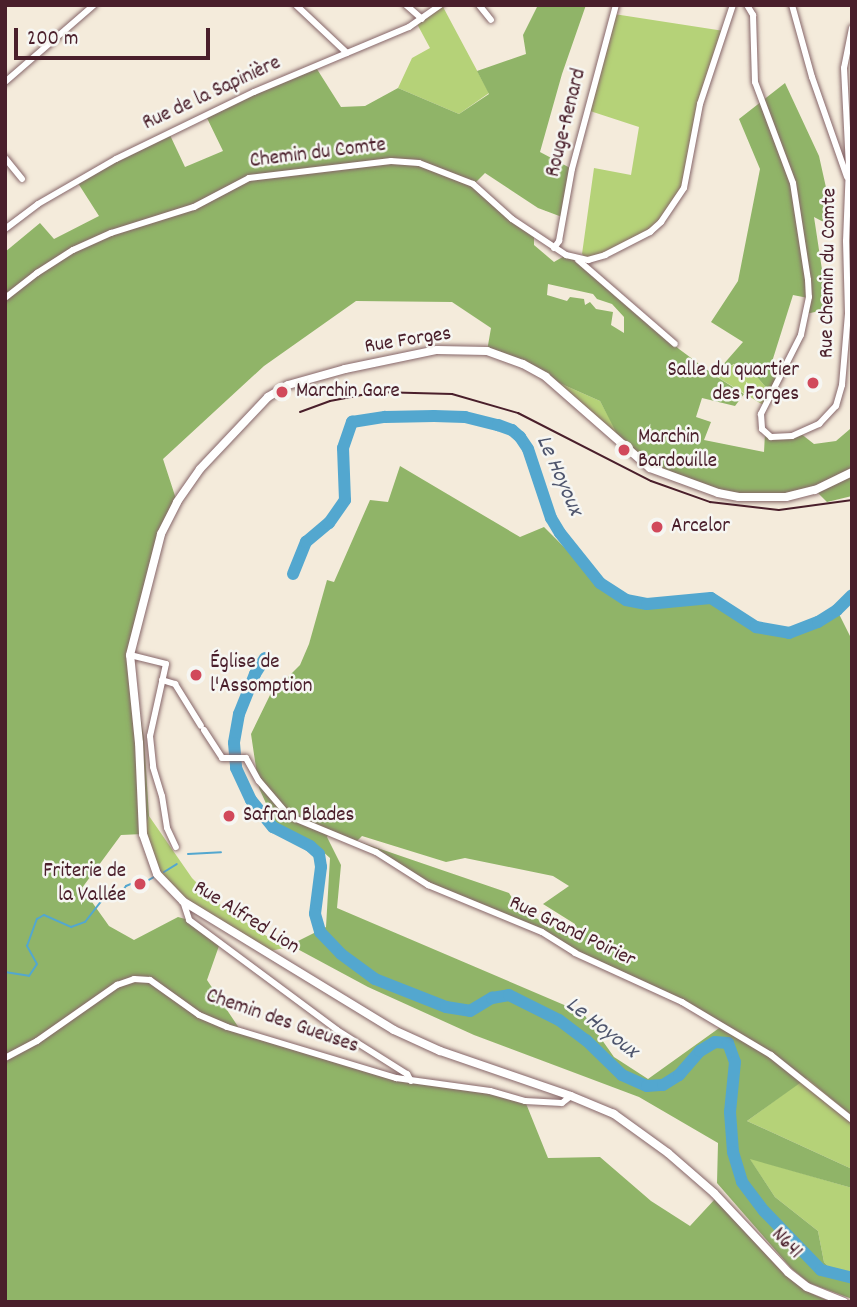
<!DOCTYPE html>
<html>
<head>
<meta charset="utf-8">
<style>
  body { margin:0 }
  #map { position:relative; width:857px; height:1307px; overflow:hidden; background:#f4ebdb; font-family:Dekko,sans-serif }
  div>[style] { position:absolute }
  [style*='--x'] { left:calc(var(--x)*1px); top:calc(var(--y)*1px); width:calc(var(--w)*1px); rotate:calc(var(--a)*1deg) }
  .green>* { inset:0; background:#b5d278 }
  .forest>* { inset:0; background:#90b468 }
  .stream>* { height:2px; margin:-1px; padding:0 1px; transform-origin:1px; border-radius:1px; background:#53a7cf }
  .river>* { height:12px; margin:-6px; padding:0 6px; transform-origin:6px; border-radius:6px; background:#53a7cf }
  .roads { filter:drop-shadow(0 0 2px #866669) drop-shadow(0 0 2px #866669) }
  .minor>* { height:6px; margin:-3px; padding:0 3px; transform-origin:3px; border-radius:3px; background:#fff }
  .major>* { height:8px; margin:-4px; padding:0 4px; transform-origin:4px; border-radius:4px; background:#fff }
  .rail>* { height:2px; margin:-1px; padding:0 1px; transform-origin:1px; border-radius:1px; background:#4a1f2b }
  .dots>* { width:19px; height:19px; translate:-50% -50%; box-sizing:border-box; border:4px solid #f6f6f2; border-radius:50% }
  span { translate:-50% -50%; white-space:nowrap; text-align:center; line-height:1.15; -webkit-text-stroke:5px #f6f6f2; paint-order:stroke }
  .street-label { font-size:21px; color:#4a1f2b }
  .poi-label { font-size:21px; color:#4a1f2b }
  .right { translate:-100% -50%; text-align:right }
  .left { translate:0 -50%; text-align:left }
  .water-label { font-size:23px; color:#4e556d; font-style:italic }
  .frame { position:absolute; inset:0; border:7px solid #4a1f2b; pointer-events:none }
  .scale { position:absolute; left:14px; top:28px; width:196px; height:32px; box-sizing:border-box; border:4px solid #4a1f2b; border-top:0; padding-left:9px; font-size:21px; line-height:24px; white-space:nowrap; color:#4a1f2b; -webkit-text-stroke:5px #f6f6f2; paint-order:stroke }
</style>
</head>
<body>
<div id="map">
  <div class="green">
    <i style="clip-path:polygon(442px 5px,489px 93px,459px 114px,398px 88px,412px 58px,430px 48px,416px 22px)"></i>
    <i style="clip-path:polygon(614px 14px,724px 31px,704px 90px,684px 188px,650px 232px,588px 260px,582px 254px,594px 168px,631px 175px,639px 127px,587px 110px)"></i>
    <i style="clip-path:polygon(735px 364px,757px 377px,771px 393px,765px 406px,714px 375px)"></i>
    <i style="clip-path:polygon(546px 377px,600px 401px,617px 432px,614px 437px)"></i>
    <i style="clip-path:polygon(149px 816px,192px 878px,215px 901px,284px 948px,266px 952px,165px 885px,143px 834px)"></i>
    <i style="clip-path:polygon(807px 1077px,852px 1116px,852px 1169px,747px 1121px)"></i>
    <i style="clip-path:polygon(749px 1158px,852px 1188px,852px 1272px,835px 1273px,824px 1262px,818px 1231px,775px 1197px)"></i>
  </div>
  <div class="forest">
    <i style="clip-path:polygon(evenodd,538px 5px,586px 5px,562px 74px,540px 152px,572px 169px,562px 217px,538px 208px,485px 173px,474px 184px,534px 236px,534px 245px,554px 262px,566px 255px,578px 260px,679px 349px,714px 375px,743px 342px,711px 322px,738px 281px,760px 169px,739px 119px,785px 83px,819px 156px,835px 228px,814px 217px,828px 309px,806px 314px,808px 298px,793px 295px,771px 365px,784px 372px,771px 393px,757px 377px,734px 364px,714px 375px,744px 394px,735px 406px,702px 398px,696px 417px,711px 422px,704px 440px,764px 452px,765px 433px,771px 437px,800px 433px,814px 444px,836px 441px,850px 429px,852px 424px,852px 496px,827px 502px,815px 490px,786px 497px,739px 497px,661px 474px,614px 437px,616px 432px,600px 401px,487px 351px,491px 328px,452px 302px,356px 301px,264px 366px,163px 459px,177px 502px,161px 534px,130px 655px,144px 738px,149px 816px,143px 834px,121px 835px,82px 888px,109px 926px,134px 940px,178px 917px,189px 920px,220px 943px,207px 980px,241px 1031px,396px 1078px,439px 1083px,525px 1101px,548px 1158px,600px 1157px,651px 1201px,690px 1226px,715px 1199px,784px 1274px,806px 1291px,831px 1302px,5px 1302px,5px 252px,40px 223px,54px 239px,99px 216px,76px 180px,169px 133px,185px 167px,223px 151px,206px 116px,315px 66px,341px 107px,365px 106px,398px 88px,459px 114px,489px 94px,477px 71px,526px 54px,523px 35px,538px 5px,548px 284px,593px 294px,597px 299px,612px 304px,624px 317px,624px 333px,611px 325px,613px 312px,596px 309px,590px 302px,585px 305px,584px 299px,570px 297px,567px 301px,547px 295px,548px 284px)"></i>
    <i style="clip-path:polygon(evenodd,400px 466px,520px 537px,544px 527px,600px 583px,626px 600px,647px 604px,711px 598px,756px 627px,788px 633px,802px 630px,837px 610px,852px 640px,852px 1116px,807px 1078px,747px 1121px,852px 1169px,852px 1188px,750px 1159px,775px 1197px,818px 1231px,824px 1262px,835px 1273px,852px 1272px,852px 1299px,809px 1283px,791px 1268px,717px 1183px,718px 1143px,639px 1097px,474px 1035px,368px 987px,290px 945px,326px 927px,330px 858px,310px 840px,275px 823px,259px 788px,251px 734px,270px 695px,300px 665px,309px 644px,327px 580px,334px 582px,370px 500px,388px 502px,400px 466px,329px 833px,376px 852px,458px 899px,561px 943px,722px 1026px,648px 1079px,614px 1057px,583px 1013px,337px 908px,341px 865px,327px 837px,329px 833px,400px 466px,362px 836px,446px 862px,465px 858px,553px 876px,569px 886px,543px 904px,575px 924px,575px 936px,520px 911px,509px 893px,357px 841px,362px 836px)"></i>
  </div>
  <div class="stream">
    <i style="--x:188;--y:854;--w:33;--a:-3"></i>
    <i style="--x:164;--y:872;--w:15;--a:-32"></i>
    <i style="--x:145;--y:882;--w:10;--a:-29"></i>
    <i style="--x:5;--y:972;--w:24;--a:9"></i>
    <i style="--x:29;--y:976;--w:14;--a:-56"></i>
    <i style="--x:37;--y:964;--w:21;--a:-119"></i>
    <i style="--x:27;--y:946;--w:29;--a:-70"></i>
    <i style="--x:37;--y:919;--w:8;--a:-30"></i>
    <i style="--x:44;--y:915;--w:30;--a:24"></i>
    <i style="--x:71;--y:927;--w:15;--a:-20"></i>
    <i style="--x:85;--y:922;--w:34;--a:-52"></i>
    <i style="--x:106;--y:895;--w:14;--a:-4"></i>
    <i style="--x:120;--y:894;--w:10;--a:-53"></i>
    <i style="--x:126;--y:886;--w:8;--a:-23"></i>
  </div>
  <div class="river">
    <i style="--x:293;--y:574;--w:35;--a:-68"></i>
    <i style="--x:306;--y:542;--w:30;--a:-40"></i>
    <i style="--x:329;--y:523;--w:28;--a:-55"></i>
    <i style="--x:345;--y:500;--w:52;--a:-92.2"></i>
    <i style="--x:343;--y:448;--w:28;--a:-71"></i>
    <i style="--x:352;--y:422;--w:33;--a:-9"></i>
    <i style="--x:385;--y:417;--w:49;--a:-1.2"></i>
    <i style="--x:434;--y:416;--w:31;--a:2"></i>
    <i style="--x:465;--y:417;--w:34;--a:14"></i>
    <i style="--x:498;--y:425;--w:15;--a:20"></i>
    <i style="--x:512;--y:430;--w:11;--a:41"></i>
    <i style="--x:520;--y:437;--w:14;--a:56"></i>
    <i style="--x:528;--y:449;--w:73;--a:71.6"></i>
    <i style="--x:551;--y:518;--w:17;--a:59"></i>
    <i style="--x:560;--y:533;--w:64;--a:51.3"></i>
    <i style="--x:600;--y:583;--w:31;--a:33"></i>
    <i style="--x:626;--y:600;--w:21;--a:11"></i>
    <i style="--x:647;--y:604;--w:64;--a:-5.4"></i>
    <i style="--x:711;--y:598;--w:54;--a:32.8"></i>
    <i style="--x:756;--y:627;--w:34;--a:10"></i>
    <i style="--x:789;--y:633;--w:31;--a:-21"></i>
    <i style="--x:818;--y:622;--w:22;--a:-32"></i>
    <i style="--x:837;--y:610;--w:21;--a:-45"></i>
    <i style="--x:265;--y:658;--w:19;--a:122"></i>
    <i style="--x:255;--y:674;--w:43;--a:111.8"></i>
    <i style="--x:239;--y:714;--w:29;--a:100"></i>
    <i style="--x:234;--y:743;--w:25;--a:85"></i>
    <i style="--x:236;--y:768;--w:35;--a:65"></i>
    <i style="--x:251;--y:800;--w:35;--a:51"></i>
    <i style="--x:273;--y:827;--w:42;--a:27.2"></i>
    <i style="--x:310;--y:846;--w:12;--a:42"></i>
    <i style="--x:319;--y:854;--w:13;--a:81"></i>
    <i style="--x:321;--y:867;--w:47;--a:97.3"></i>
    <i style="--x:315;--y:914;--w:19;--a:74"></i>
    <i style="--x:320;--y:932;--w:30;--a:46"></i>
    <i style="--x:341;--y:954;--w:42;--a:36.3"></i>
    <i style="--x:375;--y:979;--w:76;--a:21.5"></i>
    <i style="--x:446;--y:1007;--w:24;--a:9"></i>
    <i style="--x:470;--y:1011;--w:26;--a:-31"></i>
    <i style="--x:492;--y:998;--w:17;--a:-10"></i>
    <i style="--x:509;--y:995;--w:56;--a:26.6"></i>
    <i style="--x:559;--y:1020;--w:34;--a:37"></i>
    <i style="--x:586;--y:1040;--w:50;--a:44.2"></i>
    <i style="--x:622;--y:1075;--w:27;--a:24"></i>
    <i style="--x:647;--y:1086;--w:16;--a:-4"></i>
    <i style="--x:663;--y:1085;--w:19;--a:-32"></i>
    <i style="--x:679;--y:1075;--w:32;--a:-49"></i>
    <i style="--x:700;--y:1051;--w:17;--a:-31"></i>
    <i style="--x:715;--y:1042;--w:13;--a:4"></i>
    <i style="--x:728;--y:1043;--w:20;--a:70"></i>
    <i style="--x:735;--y:1062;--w:50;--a:95.7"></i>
    <i style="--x:730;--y:1112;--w:40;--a:85.7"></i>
    <i style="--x:733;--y:1152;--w:31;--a:73"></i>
    <i style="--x:742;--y:1182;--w:36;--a:53"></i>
    <i style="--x:764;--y:1211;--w:82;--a:46"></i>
    <i style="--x:821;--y:1270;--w:32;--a:14"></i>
  </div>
  <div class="roads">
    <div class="minor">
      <i style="--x:296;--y:5;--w:70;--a:43.3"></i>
      <i style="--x:406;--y:5;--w:21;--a:41"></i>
      <i style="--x:479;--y:5;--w:19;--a:51"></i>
      <i style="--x:747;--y:5;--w:12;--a:59"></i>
      <i style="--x:753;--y:15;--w:67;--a:88.3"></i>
      <i style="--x:755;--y:82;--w:108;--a:69.4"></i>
      <i style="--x:793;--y:183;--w:98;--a:81.2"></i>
      <i style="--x:808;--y:280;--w:17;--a:87"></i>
      <i style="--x:809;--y:297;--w:39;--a:102"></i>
      <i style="--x:801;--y:335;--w:89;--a:116.9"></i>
      <i style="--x:761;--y:414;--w:15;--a:86"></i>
      <i style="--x:762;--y:429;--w:12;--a:42"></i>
      <i style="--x:771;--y:437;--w:21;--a:-3"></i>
      <i style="--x:792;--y:436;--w:30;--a:-24"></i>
      <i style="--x:819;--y:424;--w:25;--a:-47"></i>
      <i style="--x:836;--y:406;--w:22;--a:-74"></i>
      <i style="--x:842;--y:385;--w:72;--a:-85.2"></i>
      <i style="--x:848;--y:313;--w:72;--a:-91.6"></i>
      <i style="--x:846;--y:241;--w:74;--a:-87.7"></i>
      <i style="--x:849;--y:167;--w:99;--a:-92.9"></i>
      <i style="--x:844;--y:68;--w:41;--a:-78.7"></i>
      <i style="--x:792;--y:5;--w:75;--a:74.5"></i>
      <i style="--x:812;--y:77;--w:106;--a:70.7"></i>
      <i style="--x:5;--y:82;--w:118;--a:-40.9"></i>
      <i style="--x:5;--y:158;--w:27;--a:51"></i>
      <i style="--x:5;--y:229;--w:41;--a:-37.1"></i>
      <i style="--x:38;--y:204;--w:90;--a:-30"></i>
      <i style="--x:116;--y:159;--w:153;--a:-25.9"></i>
      <i style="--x:254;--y:92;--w:168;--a:-22.8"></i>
      <i style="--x:409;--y:27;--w:39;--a:-35"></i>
      <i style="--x:554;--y:248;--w:9;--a:-54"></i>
      <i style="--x:559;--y:241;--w:73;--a:-79.8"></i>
      <i style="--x:572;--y:169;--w:170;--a:-75"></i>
      <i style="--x:578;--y:260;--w:128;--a:40.9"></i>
      <i style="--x:5;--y:298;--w:41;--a:-38"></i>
      <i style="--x:37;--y:273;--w:43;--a:-32.6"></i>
      <i style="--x:73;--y:250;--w:42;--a:-24.1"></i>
      <i style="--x:111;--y:233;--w:87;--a:-17.4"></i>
      <i style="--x:194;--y:207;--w:62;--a:-27.8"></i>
      <i style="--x:249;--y:178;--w:143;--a:-6.8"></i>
      <i style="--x:391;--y:161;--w:28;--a:4"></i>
      <i style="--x:419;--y:163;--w:58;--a:21.3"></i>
      <i style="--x:473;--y:184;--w:52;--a:41.9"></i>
      <i style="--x:512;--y:219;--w:65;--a:33.7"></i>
      <i style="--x:566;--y:255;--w:23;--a:13"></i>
      <i style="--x:588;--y:260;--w:18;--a:-16"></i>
      <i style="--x:605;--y:255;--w:51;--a:-27.1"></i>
      <i style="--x:650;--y:232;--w:15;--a:-42"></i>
      <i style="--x:661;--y:222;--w:41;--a:-55.9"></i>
      <i style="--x:684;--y:188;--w:86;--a:-79.2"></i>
      <i style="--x:700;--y:104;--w:104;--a:-71.6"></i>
      <i style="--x:130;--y:655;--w:37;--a:14"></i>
      <i style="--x:166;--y:664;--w:74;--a:102.5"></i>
      <i style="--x:150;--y:736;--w:31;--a:84"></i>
      <i style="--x:153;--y:767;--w:30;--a:73"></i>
      <i style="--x:162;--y:796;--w:32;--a:81"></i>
      <i style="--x:167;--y:828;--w:21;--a:65"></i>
      <i style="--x:162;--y:680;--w:14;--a:17"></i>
      <i style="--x:175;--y:684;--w:49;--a:58.2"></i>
      <i style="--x:204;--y:730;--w:33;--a:57"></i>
      <i style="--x:222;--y:758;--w:24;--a:0"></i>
      <i style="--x:246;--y:758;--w:26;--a:61"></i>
      <i style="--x:259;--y:781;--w:46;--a:49.4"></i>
      <i style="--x:289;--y:816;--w:94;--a:22.5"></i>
      <i style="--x:376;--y:852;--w:62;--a:32.4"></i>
      <i style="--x:428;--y:885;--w:123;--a:22.4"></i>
      <i style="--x:542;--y:932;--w:39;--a:32"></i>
      <i style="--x:575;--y:953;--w:118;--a:24.6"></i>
      <i style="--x:682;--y:1002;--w:104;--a:30.8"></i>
      <i style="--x:771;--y:1055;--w:104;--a:38.7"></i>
      <i style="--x:183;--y:901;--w:20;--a:72"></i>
      <i style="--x:189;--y:920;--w:184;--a:36.6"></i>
      <i style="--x:337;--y:1030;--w:83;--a:32.2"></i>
      <i style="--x:407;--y:1074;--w:8;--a:60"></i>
      <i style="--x:5;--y:1058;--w:36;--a:-28"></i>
      <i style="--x:37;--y:1041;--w:98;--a:-35"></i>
      <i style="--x:117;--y:985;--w:18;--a:-19"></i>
      <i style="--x:134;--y:979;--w:16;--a:4"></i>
      <i style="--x:150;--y:980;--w:60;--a:35.5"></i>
      <i style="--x:199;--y:1015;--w:30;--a:23"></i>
      <i style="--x:227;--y:1027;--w:177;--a:16.8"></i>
      <i style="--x:396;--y:1078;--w:95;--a:7.9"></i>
      <i style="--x:490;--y:1091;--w:36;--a:16"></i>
      <i style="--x:525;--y:1101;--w:37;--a:3"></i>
      <i style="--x:562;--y:1103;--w:11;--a:-38"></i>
    </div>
    <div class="major">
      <i style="--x:844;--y:1302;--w:40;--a:-158"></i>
      <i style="--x:807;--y:1287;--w:24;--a:-142"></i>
      <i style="--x:788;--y:1272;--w:108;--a:-133.1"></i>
      <i style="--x:714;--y:1193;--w:61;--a:-139"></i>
      <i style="--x:668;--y:1153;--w:67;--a:-144.2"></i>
      <i style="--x:614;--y:1114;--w:47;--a:-157.3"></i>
      <i style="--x:571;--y:1096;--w:139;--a:-161"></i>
      <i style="--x:440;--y:1051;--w:51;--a:-155.5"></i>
      <i style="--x:394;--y:1030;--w:247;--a:-148.6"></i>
      <i style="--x:183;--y:901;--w:37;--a:-134"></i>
      <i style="--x:157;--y:874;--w:42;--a:-109.3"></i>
      <i style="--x:143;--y:834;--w:91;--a:-92.5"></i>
      <i style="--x:139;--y:743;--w:88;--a:-95.8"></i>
      <i style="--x:130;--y:655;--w:125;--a:-75.6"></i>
      <i style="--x:161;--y:534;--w:36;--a:-63"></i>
      <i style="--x:177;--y:502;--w:40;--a:-55.1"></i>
      <i style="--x:200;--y:469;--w:99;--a:-46.6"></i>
      <i style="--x:268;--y:397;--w:23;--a:-31"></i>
      <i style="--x:288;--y:385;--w:59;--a:-15.7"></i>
      <i style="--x:345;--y:369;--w:94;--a:-11.7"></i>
      <i style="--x:437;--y:350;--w:50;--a:1.1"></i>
      <i style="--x:487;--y:351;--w:38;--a:20"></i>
      <i style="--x:523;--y:364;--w:26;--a:29"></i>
      <i style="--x:546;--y:377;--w:138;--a:41.2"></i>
      <i style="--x:650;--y:468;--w:72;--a:20.2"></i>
      <i style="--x:718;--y:493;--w:21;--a:11"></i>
      <i style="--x:739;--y:497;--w:47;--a:0"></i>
      <i style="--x:786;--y:497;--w:30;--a:-14"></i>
      <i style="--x:815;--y:490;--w:41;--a:-25.9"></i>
    </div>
  </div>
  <div class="rail">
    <i style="--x:300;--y:412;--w:32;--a:-20"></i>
    <i style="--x:330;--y:401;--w:48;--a:-10.8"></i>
    <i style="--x:377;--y:392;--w:75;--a:1.5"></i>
    <i style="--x:452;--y:394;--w:69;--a:16.1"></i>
    <i style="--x:518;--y:413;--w:149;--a:27.1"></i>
    <i style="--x:651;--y:481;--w:63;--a:19.6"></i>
    <i style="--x:710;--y:502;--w:69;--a:6.6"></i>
    <i style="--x:779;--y:510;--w:74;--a:-7.8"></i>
  </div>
  <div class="dots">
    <i style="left:813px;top:383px;background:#d1495b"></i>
    <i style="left:282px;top:392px;background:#d1495b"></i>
    <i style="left:624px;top:450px;background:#d1495b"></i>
    <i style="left:657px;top:527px;background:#d1495b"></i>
    <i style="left:196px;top:675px;background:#d1495b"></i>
    <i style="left:229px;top:816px;background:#d1495b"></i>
    <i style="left:140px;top:884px;background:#d1495b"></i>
  </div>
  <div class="street-label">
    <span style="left:212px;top:94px;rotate:-25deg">Rue de la Sapinière</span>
    <span style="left:567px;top:123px;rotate:-76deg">Rouge-Renard</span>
    <span style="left:318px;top:154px;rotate:-7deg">Chemin du Comte</span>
    <span style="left:829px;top:273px;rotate:-89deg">Rue Chemin du Comte</span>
    <span style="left:408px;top:341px;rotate:-9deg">Rue Forges</span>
    <span style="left:246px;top:918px;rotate:32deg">Rue Alfred Lion</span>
    <span style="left:572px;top:932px;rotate:26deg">Rue Grand Poirier</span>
    <span style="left:282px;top:1022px;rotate:19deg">Chemin des Gueuses</span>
    <span style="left:786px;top:1244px;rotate:46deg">N641</span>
  </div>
  <div class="poi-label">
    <span class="right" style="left:799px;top:383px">Salle du quartier<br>des Forges</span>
    <span class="left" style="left:296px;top:392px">Marchin Gare</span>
    <span class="left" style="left:638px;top:450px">Marchin<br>Bardouille</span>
    <span class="left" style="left:671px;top:527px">Arcelor</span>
    <span class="left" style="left:210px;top:675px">Église de<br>l'Assomption</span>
    <span class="left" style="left:243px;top:816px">Safran Blades</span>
    <span class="right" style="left:126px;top:884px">Friterie de<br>la Vallée</span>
  </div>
  <div class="water-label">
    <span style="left:558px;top:476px;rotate:66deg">Le Hoyoux</span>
    <span style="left:601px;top:1029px;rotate:38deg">Le Hoyoux</span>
  </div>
  <div class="frame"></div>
  <div class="scale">200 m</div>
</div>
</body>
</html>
